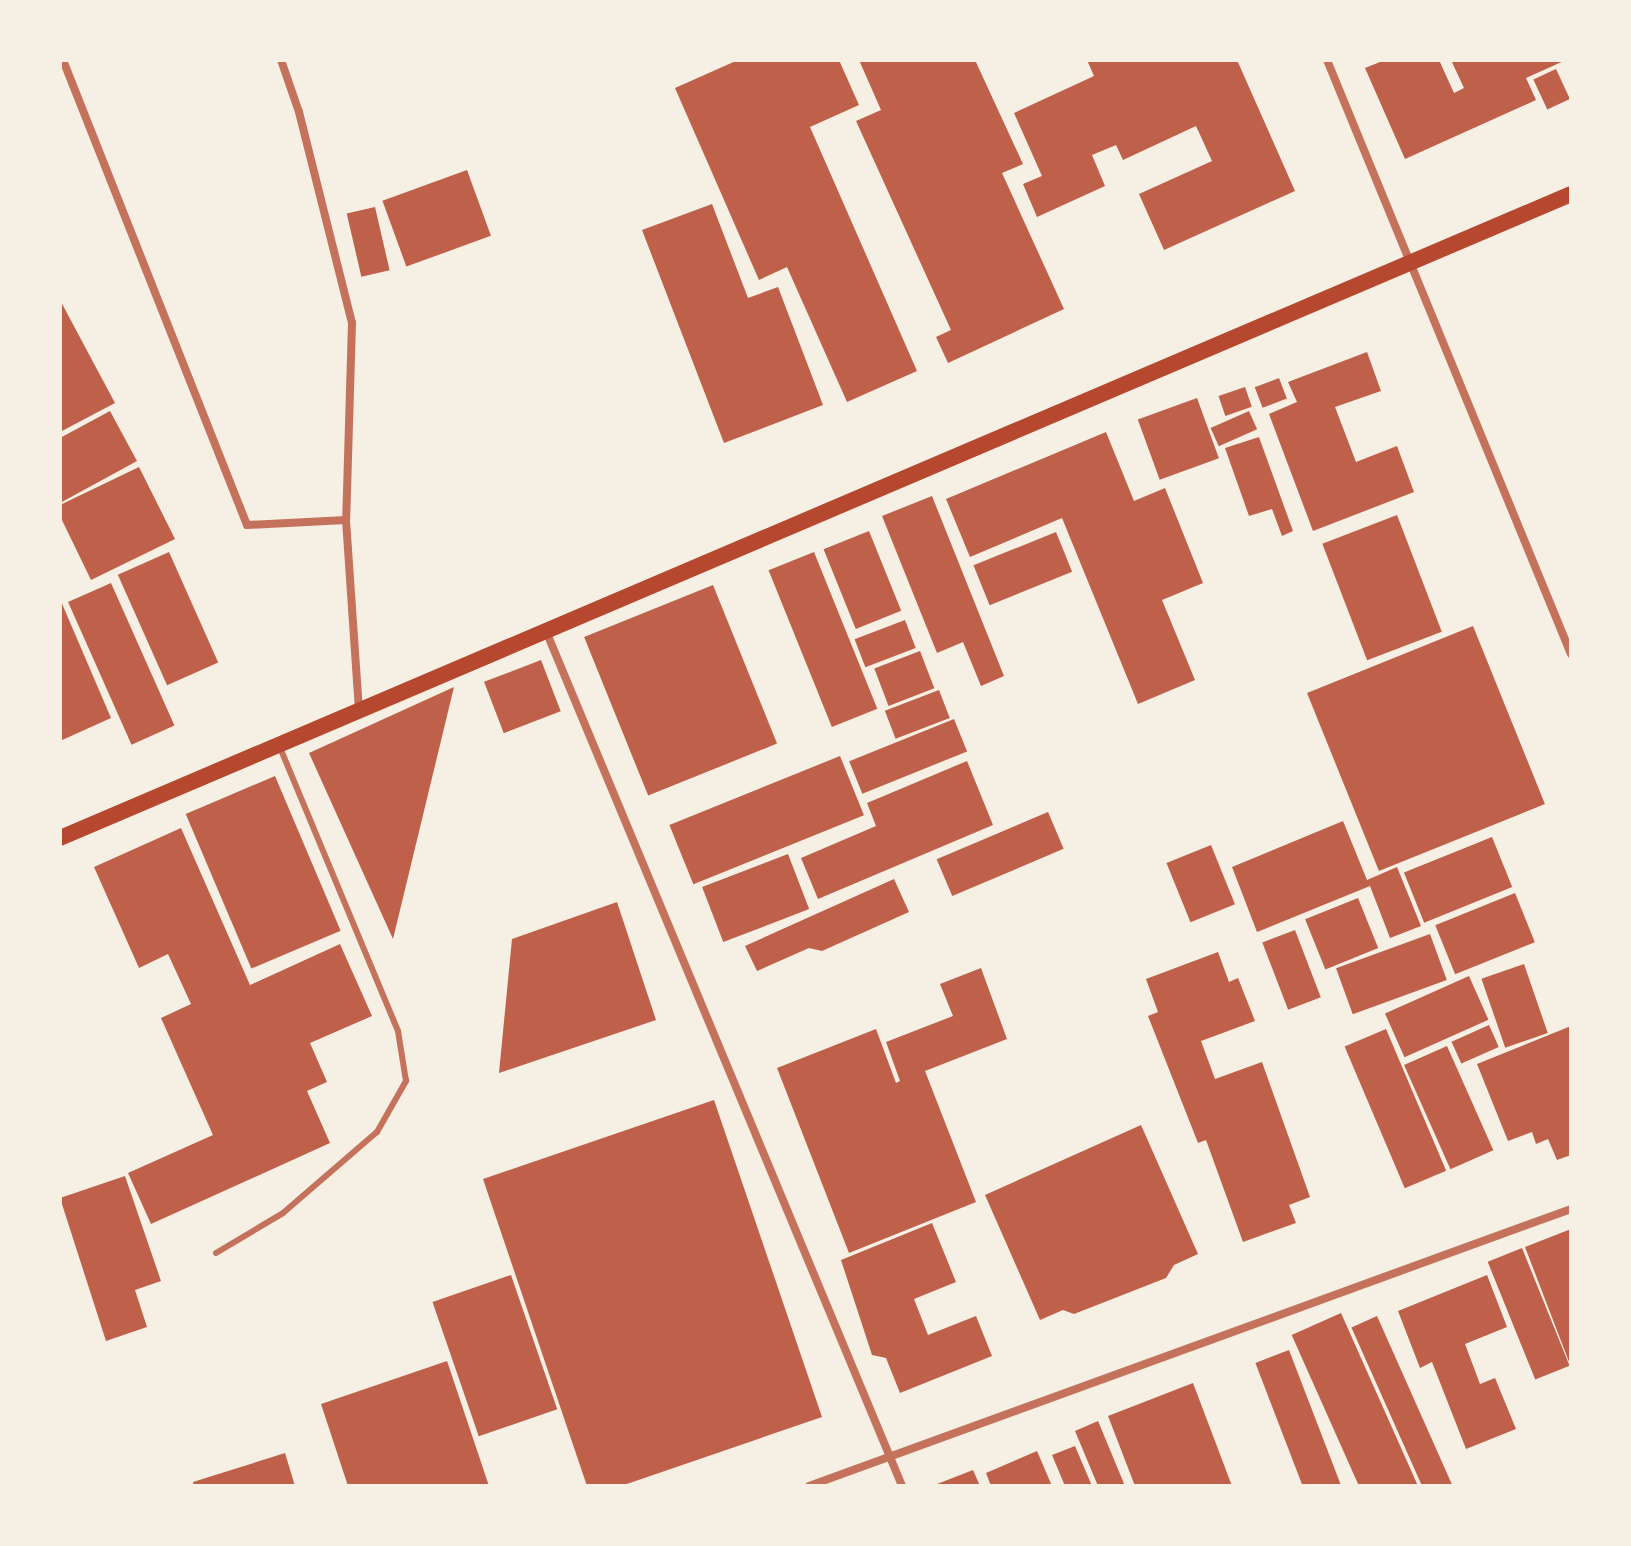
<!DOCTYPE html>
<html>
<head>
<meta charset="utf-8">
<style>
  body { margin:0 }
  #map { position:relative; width:1631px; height:1546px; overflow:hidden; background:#f6efe4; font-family:Helvetica,sans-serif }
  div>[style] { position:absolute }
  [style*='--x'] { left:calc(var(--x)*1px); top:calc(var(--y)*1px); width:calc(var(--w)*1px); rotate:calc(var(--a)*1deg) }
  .building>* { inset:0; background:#bf614a; transform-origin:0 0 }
  .service>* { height:6px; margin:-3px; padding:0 3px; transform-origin:3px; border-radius:3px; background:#c5725c }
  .minor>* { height:8px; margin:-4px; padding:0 4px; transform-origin:4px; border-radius:4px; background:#c5725c }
  .secondary>* { height:16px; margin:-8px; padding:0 8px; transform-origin:8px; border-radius:8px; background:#b5482f }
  span { translate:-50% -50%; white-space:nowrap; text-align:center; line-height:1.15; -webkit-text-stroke:6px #f6efe4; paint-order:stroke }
  .frame { position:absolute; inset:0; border:62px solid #f6efe4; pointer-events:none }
</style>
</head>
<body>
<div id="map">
  <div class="building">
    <i style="clip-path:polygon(738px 60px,839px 60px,859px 105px,810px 127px,917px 371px,847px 402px,787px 267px,759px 280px,675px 88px)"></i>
    <i style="clip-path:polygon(859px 60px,975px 60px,1023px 164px,1002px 173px,1064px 309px,948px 363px,936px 337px,951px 330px,856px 121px,881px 110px)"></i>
    <i style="clip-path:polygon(1087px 60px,1237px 60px,1295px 191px,1164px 250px,1139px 194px,1212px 161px,1196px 126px,1123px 160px,1116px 145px,1092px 155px,1105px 186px,1037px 217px,1023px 184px,1042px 176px,1014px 113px,1094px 76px)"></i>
    <i style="clip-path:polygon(1385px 60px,1439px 60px,1454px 93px,1464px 88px,1451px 60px,1566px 60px,1526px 78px,1536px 100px,1405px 159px,1365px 68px)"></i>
    <i style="left:1556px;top:69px;width:33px;height:25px;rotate:65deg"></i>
    <i style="left:467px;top:170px;width:70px;height:90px;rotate:70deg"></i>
    <i style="clip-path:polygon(712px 204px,748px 298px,778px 287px,823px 405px,724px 443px,642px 230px)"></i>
    <i style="left:375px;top:207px;width:65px;height:29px;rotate:77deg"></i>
    <i style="clip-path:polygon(60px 300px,115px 403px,60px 432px)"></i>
    <i style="clip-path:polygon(1367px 352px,1381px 391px,1335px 407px,1356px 462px,1397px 446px,1414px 492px,1313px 531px,1269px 414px,1297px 402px,1288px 382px)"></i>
    <i style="left:1279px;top:378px;width:22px;height:26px;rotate:69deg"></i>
    <i style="left:1245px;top:387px;width:21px;height:28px;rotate:71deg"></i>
    <i style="left:1197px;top:398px;width:64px;height:63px;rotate:70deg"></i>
    <i style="clip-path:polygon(110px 411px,137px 461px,60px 503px,60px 438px)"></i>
    <i style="left:1249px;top:411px;width:20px;height:42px;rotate:66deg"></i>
    <i style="clip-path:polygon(1106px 432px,1134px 501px,1165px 488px,1203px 583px,1162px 600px,1195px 680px,1138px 704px,1062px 518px,970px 557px,946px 499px)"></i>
    <i style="clip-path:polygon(1259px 437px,1293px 531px,1282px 536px,1272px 509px,1249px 516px,1225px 448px)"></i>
    <i style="clip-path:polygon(139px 467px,175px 539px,91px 580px,60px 516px,60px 505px)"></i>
    <i style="clip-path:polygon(932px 496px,1004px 676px,981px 686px,963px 642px,937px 653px,882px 516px)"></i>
    <i style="left:1397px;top:515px;width:125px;height:80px;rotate:69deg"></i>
    <i style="left:869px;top:531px;width:86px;height:49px;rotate:68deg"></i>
    <i style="left:1056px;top:532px;width:43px;height:89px;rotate:68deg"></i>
    <i style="left:169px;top:552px;width:121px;height:56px;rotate:66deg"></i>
    <i style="left:814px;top:552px;width:169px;height:49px;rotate:68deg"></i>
    <i style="left:111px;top:583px;width:156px;height:47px;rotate:66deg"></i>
    <i style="left:713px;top:585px;width:171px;height:139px;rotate:68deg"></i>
    <i style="clip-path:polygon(60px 599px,111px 718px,60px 741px)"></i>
    <i style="left:905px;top:620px;width:30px;height:54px;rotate:69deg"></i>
    <i style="left:1473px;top:626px;width:192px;height:179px;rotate:68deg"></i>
    <i style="left:920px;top:651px;width:40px;height:49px;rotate:69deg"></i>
    <i style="left:541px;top:660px;width:55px;height:61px;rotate:69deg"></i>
    <i style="clip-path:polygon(454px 687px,393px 939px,309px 753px)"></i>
    <i style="left:939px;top:690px;width:30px;height:58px;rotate:69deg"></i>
    <i style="left:954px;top:719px;width:35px;height:113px;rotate:68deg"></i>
    <i style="left:840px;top:756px;width:64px;height:184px;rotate:68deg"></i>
    <i style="clip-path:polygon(967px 761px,993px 825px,818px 899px,801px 858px,876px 826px,867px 803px)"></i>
    <i style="left:275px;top:776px;width:168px;height:97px;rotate:67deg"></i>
    <i style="left:1048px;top:812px;width:40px;height:121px;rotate:67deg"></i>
    <i style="clip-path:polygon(1343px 821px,1367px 880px,1397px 867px,1421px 926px,1390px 938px,1370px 886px,1257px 932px,1232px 867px)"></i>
    <i style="clip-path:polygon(181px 828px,250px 985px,340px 944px,372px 1016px,310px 1043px,327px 1082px,307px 1091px,330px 1143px,151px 1224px,128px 1173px,213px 1135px,161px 1018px,191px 1004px,168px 954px,139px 968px,94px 867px)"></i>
    <i style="left:1492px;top:837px;width:54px;height:95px;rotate:68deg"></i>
    <i style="left:1211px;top:845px;width:64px;height:48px;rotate:68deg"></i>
    <i style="left:788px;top:854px;width:59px;height:92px;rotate:69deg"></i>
    <i style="clip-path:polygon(894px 879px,909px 912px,822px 951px,809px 948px,757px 971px,745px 946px)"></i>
    <i style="left:1515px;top:893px;width:53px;height:86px;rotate:68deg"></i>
    <i style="left:1358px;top:898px;width:54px;height:57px;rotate:68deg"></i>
    <i style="clip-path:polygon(617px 902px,656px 1020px,499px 1073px,512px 939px)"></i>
    <i style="left:1295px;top:930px;width:72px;height:35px;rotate:69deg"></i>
    <i style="left:1430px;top:934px;width:49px;height:100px;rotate:70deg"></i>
    <i style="clip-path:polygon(1218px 952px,1229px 982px,1238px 978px,1255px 1021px,1201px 1041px,1215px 1079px,1262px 1062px,1310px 1197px,1289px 1205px,1296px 1223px,1243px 1242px,1206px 1140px,1198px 1143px,1148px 1016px,1158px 1012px,1146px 979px)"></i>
    <i style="left:1524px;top:964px;width:73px;height:45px;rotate:71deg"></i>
    <i style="clip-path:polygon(981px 968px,1007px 1039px,925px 1071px,976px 1202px,849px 1253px,777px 1068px,876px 1029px,896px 1083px,900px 1081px,886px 1042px,953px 1016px,940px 984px)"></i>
    <i style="left:1469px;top:976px;width:48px;height:92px;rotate:66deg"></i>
    <i style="left:1489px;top:1025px;width:24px;height:41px;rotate:66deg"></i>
    <i style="clip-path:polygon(1571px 1026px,1571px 1155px,1557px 1160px,1548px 1139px,1536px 1144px,1532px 1132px,1508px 1141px,1477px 1064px)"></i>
    <i style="left:1386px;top:1029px;width:154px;height:45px;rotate:67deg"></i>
    <i style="left:1447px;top:1046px;width:114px;height:47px;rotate:66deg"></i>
    <i style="clip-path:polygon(714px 1100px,822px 1417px,621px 1486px,587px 1486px,483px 1179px)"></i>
    <i style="clip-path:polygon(1141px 1125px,1198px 1254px,1174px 1265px,1166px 1278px,1074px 1314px,1063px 1310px,1040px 1320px,985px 1195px)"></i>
    <i style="clip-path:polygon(125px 1176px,161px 1281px,135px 1290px,147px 1327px,106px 1341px,60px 1198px)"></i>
    <i style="clip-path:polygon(932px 1223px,956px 1282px,914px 1299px,928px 1335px,976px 1316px,992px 1356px,900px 1393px,886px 1358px,872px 1355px,841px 1260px)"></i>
    <i style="clip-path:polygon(1571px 1229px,1571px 1367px,1525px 1247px)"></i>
    <i style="left:1522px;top:1248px;width:127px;height:37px;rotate:68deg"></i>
    <i style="left:511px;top:1275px;width:142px;height:83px;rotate:71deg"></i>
    <i style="clip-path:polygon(1487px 1275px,1507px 1327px,1465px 1344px,1480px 1384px,1495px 1378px,1516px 1429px,1466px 1449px,1432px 1362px,1420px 1368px,1398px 1311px)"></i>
    <i style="left:1341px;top:1313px;width:189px;height:54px;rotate:66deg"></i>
    <i style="left:1377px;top:1316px;width:186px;height:28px;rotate:66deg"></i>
    <i style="left:1289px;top:1350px;width:145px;height:36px;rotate:69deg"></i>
    <i style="clip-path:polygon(447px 1361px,489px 1486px,348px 1486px,321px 1404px)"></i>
    <i style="clip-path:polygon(1193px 1383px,1232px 1486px,1135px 1486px,1108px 1416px)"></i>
    <i style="clip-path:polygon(1098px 1421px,1125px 1486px,1098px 1486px,1075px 1431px)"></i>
    <i style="clip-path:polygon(1075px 1446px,1092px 1486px,1065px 1486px,1052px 1455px)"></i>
    <i style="clip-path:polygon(1037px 1451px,1052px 1486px,991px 1486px,986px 1473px)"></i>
    <i style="clip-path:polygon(285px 1453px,295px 1486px,194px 1486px,193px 1482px)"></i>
    <i style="clip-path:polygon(973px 1470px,980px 1486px,932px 1486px)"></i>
  </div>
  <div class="service">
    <i style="--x:216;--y:1253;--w:78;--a:-30.8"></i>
    <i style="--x:283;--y:1213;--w:124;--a:-40.8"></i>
    <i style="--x:377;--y:1132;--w:59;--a:-60.4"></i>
    <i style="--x:406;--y:1081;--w:51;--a:-99.1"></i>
    <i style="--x:398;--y:1031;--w:310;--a:-112.6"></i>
  </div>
  <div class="minor">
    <i style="--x:63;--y:60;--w:500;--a:68.41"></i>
    <i style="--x:247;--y:525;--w:99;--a:-2.9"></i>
    <i style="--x:281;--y:60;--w:55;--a:70.9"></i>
    <i style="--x:299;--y:112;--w:218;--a:75.9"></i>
    <i style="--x:352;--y:323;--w:197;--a:91.7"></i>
    <i style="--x:346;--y:520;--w:190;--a:86.1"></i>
    <i style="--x:1327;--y:60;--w:642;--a:67.67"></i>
    <i style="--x:546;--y:631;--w:926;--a:67.39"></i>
    <i style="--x:809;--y:1486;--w:811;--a:-19.98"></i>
  </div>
  <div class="secondary">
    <i style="--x:60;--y:838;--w:1643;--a:-23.08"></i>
  </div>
  <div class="frame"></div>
</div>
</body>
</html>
